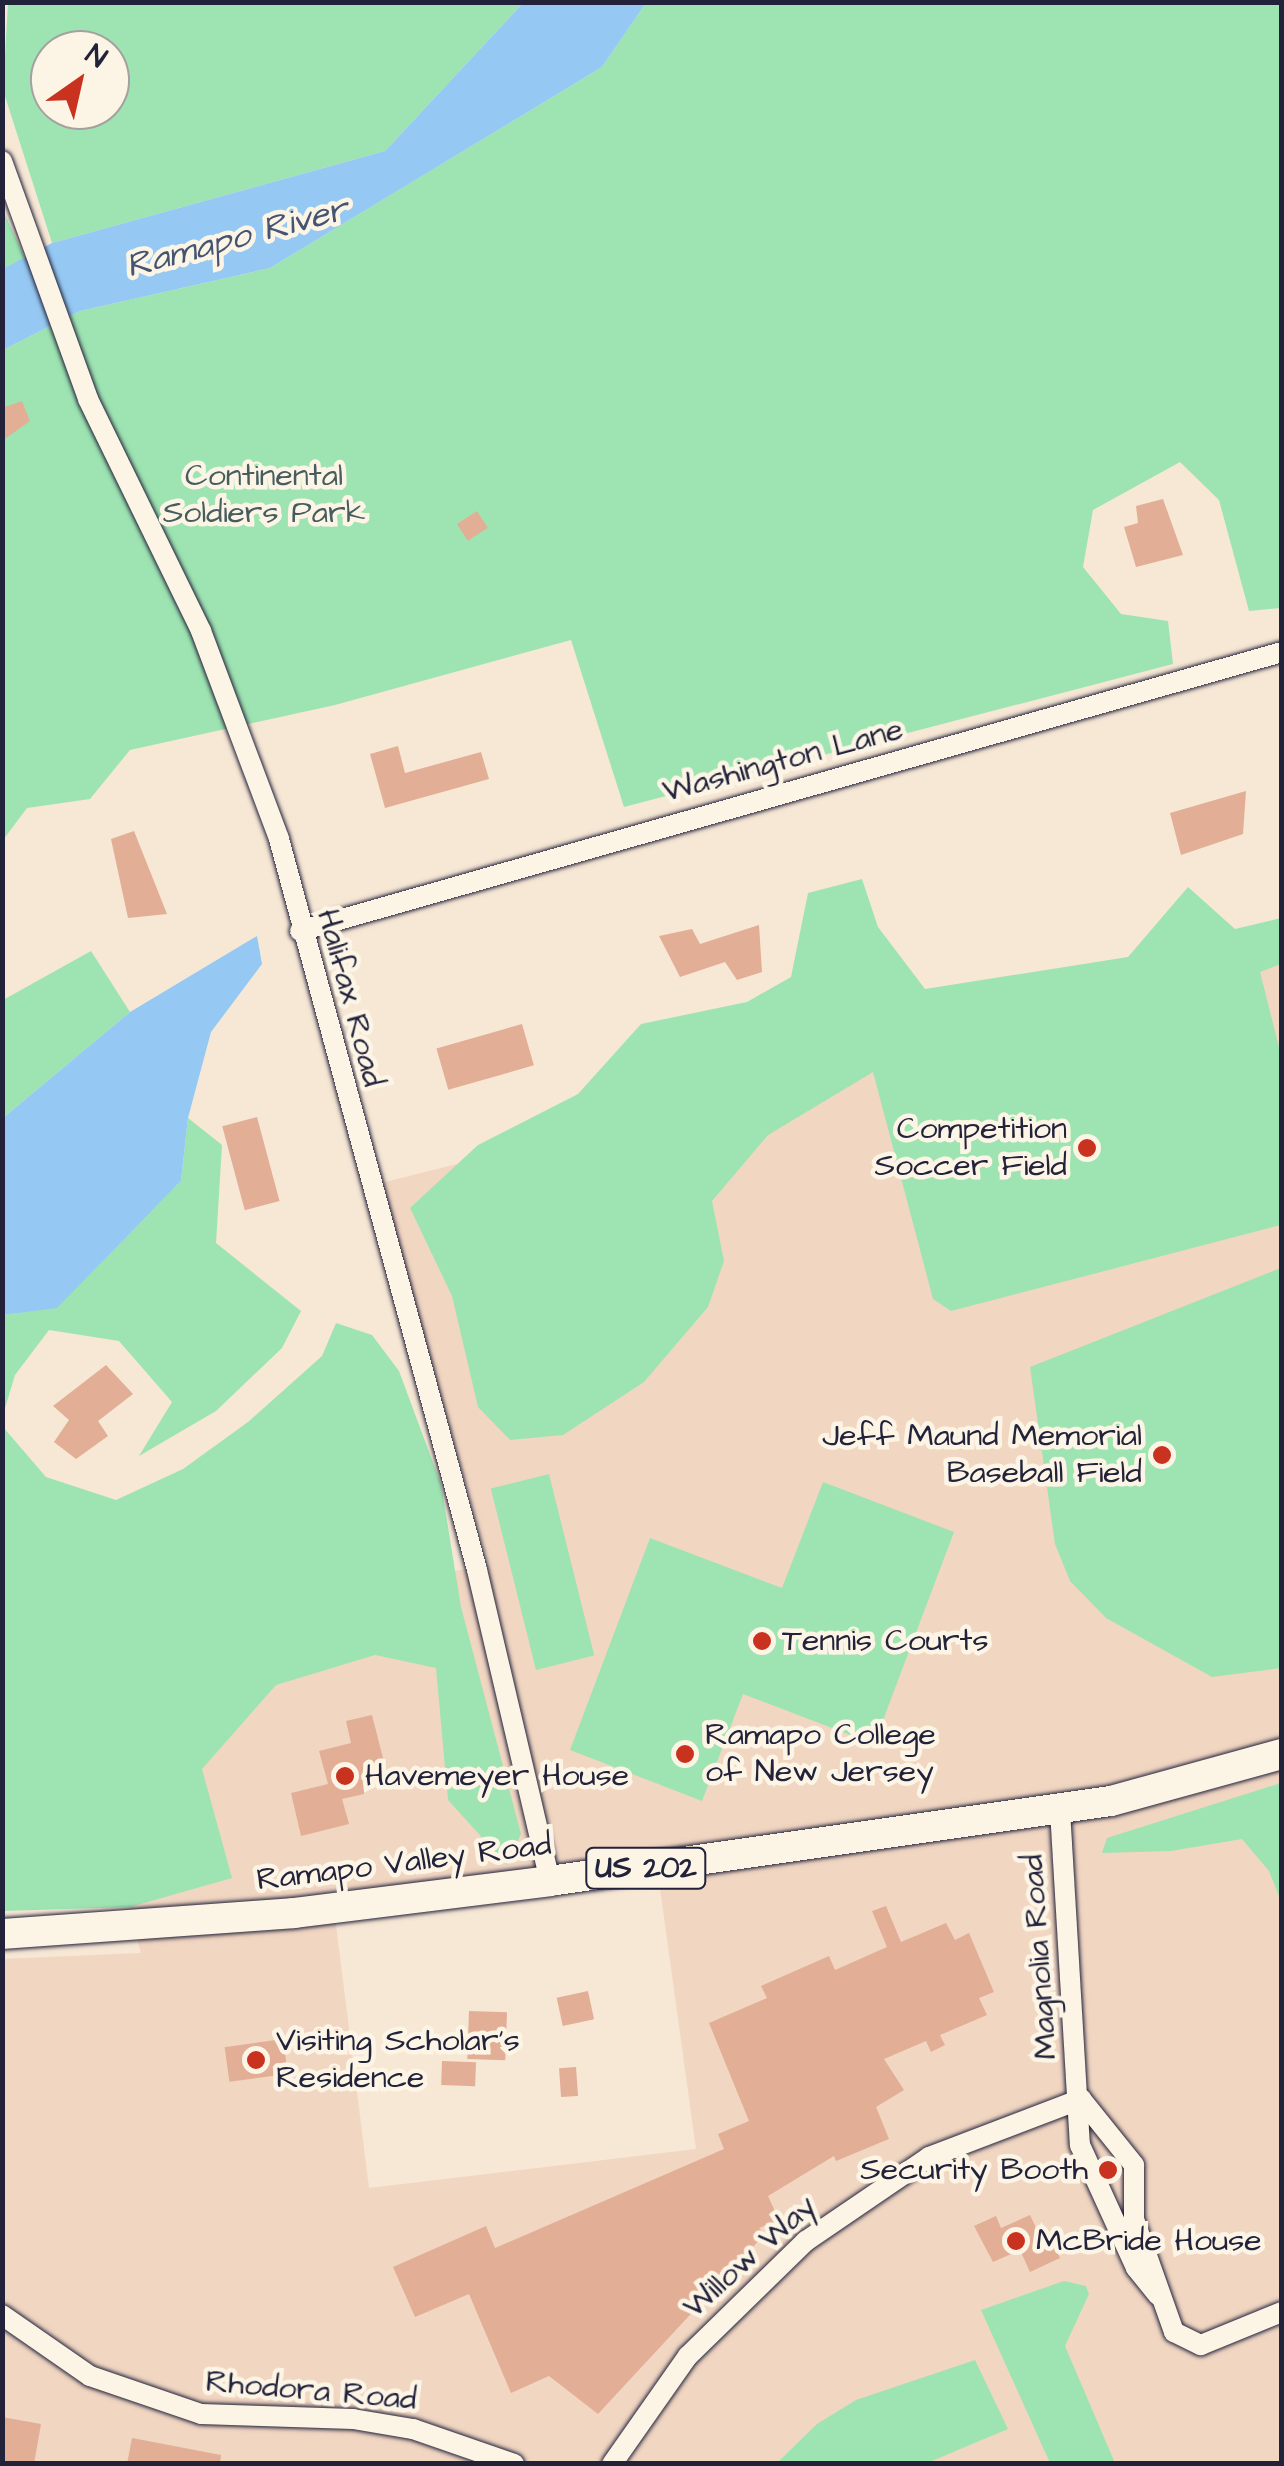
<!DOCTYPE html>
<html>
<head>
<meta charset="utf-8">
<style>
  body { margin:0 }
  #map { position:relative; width:1284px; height:2466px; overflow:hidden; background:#f7e7d5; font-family:"Architects Daughter",sans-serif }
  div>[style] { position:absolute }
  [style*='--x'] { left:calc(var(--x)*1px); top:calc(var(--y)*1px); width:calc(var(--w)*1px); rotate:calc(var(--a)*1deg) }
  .built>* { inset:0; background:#f1d6c2 }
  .green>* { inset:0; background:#9ee4b2; transform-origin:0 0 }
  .water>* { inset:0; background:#95c9f3 }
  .building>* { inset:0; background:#e3ae96; transform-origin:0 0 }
  .roads { filter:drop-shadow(0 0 2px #22223b) drop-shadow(0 0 2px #22223b) }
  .minor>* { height:20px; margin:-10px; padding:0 10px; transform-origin:10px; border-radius:10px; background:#fcf5e5 }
  .primary>* { height:30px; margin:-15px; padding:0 15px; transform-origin:15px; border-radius:15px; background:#fcf5e5 }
  .dots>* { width:28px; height:28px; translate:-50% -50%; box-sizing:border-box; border:5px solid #fcf5e5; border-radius:50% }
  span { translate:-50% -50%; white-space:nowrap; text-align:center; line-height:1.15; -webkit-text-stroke:9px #fcf5e5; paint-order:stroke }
  .shield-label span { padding:2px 8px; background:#fcf5e5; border:2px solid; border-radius:8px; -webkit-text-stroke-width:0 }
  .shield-label { font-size:30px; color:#22223b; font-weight:700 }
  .park-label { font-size:32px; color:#475c5f }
  .street-label { font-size:32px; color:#22223b }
  .poi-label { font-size:32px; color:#22223b }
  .right { translate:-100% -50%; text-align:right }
  .left { translate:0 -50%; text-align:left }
  .water-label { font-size:35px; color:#445472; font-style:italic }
  .frame { position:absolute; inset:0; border:5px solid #22223b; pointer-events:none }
  .north { position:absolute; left:30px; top:30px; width:100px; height:100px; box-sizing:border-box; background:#fcf5e5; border:2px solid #a5a1a1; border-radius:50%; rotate:34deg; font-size:28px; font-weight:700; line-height:40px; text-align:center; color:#22223b }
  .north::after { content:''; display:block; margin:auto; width:35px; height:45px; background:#c8321e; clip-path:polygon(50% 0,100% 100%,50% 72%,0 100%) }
</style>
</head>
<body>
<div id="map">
  <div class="built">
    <i style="clip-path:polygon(evenodd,1281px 958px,1281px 2463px,3px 2463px,2px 1959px,141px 1953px,57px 1641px,489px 1565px,381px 1183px,1281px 958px,657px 1867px,696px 2149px,369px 2188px,334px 1909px,657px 1867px)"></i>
  </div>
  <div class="green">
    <i style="clip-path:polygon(evenodd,8px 3px,523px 3px,385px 151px,52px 243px,3px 90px,8px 3px,50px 50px,110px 50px,110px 110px,50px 110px,50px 50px)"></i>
    <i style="clip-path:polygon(646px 3px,1281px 3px,1281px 608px,1249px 611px,1219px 500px,1180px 462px,1093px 510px,1083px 567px,1121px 614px,1168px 621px,1173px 664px,624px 807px,571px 640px,335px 705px,130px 750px,90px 799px,27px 808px,3px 840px,3px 350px,80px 311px,270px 268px,602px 67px)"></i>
    <i style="clip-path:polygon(2px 208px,26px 260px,3px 269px,2px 269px)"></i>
    <i style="clip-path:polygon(862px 879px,878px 927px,925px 989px,1128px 957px,1188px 887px,1235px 929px,1281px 918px,1281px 964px,1260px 972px,1281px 1055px,1281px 1225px,951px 1311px,933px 1299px,873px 1072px,768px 1135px,712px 1201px,724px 1261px,708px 1307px,644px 1382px,563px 1435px,510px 1440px,478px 1407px,452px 1296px,410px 1208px,478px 1145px,578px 1094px,641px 1024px,747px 1002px,791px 977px,808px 893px)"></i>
    <i style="clip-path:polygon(91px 951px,130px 1012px,3px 1118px,3px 1000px)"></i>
    <i style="clip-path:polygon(188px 1118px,222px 1145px,216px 1243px,301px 1311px,282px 1348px,216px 1411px,139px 1456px,172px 1402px,119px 1341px,49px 1330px,15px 1375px,3px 1415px,3px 1315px,57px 1307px,181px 1181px)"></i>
    <i style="clip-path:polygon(1281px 1268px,1281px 1668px,1212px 1677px,1106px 1618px,1070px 1581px,1055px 1544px,1030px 1367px)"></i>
    <i style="clip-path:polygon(336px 1323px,372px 1335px,399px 1371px,441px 1484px,461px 1607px,521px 1834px,507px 1865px,448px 1800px,436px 1668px,375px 1655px,276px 1685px,202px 1769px,232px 1878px,130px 1907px,3px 1911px,3px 1427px,46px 1477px,116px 1500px,183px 1469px,248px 1422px,322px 1356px)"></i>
    <i style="left:549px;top:1474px;width:187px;height:60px;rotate:76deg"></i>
    <i style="clip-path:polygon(823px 1482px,954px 1532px,874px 1744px,743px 1694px,702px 1801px,570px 1750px,650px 1538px,782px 1588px)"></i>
    <i style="clip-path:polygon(1281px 1783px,1281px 1901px,1269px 1871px,1242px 1839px,1171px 1851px,1102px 1853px,1107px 1838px)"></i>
    <i style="clip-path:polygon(1064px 2281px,1086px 2286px,1089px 2294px,1065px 2346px,1115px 2463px,1050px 2463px,981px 2310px)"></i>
    <i style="clip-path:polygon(975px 2360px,1008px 2429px,927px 2463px,777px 2463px,817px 2424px,856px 2400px)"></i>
  </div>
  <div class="water">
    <i style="clip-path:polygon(523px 3px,646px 3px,602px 67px,270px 268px,80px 311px,3px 350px,3px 269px,52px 243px,385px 151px)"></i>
    <i style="clip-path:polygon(257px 936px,262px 964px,211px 1032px,188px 1118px,181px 1181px,57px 1308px,3px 1315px,3px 1118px,130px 1012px)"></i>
  </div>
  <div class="building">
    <i style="clip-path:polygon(22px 401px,30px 421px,2px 441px,2px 408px)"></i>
    <i style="clip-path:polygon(1163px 499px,1183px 555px,1136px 567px,1124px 527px,1138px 523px,1136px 506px)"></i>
    <i style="left:477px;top:511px;width:20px;height:24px;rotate:57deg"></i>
    <i style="clip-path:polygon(398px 746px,405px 773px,481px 752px,489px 779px,385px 808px,370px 754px)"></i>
    <i style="clip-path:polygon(1246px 791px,1243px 834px,1181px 855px,1170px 813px)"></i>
    <i style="clip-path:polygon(134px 831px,167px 914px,128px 918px,111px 839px)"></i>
    <i style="clip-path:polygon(759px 925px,762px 972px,737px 980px,725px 962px,680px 977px,659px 936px,692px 929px,700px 944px)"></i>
    <i style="left:522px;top:1024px;width:43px;height:89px;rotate:74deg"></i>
    <i style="left:257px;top:1117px;width:87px;height:36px;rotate:75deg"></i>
    <i style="clip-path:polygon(106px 1365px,133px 1394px,98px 1421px,108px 1436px,76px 1459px,54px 1442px,69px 1420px,53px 1406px)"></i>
    <i style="clip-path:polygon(372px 1715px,385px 1766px,364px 1771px,364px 1794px,342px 1799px,349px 1824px,301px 1836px,291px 1793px,328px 1784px,319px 1751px,351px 1743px,346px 1721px)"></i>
    <i style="clip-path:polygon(886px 1906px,901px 1942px,946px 1923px,955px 1940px,969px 1933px,994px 1992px,979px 1998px,987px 2015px,940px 2035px,945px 2045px,931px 2052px,926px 2041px,884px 2059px,904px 2090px,876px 2107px,889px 2139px,836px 2161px,834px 2156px,768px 2196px,779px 2220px,759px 2228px,765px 2234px,598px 2414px,549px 2376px,511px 2393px,469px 2294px,415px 2317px,393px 2267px,486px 2226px,495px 2248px,724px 2149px,718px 2134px,749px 2121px,709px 2023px,767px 1998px,761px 1986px,829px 1956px,835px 1970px,887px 1947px,872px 1911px)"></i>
    <i style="left:588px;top:1991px;width:29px;height:32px;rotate:78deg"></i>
    <i style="left:469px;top:2011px;width:38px;height:48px;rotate:2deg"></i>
    <i style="left:283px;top:2039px;width:35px;height:59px;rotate:82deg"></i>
    <i style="left:442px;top:2061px;width:34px;height:24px;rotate:2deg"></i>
    <i style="left:576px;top:2067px;width:29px;height:17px;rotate:86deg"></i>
    <i style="clip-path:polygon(1030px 2215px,1038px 2232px,1046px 2228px,1060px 2258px,1030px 2272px,1020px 2250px,993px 2262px,974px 2226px,996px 2216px,1001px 2228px)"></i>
    <i style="clip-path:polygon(2px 2417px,41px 2424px,34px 2464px,2px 2464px)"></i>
    <i style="clip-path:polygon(132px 2438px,221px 2455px,220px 2464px,127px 2464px)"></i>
  </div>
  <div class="roads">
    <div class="minor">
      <i style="--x:2;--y:161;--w:253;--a:70.1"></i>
      <i style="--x:88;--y:399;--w:258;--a:64"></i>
      <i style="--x:201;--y:631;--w:222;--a:69.4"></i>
      <i style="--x:279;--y:839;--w:757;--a:74.84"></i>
      <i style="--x:477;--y:1570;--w:319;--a:76.8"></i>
      <i style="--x:300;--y:931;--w:1021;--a:-15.86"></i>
      <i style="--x:1060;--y:1810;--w:336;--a:86.6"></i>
      <i style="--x:1080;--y:2145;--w:135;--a:65.5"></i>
      <i style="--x:1136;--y:2268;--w:35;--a:51"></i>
      <i style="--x:1081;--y:2099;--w:85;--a:51.2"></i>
      <i style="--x:1134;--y:2165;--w:54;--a:90"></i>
      <i style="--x:1134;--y:2219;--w:120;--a:70.5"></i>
      <i style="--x:1174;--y:2332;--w:30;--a:26"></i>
      <i style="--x:1201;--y:2345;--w:87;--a:-22.2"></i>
      <i style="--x:2;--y:2315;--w:107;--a:34.7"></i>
      <i style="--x:90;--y:2376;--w:117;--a:18.9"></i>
      <i style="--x:201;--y:2414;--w:152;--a:1.9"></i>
      <i style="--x:353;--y:2419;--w:61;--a:9.5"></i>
      <i style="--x:413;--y:2429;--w:107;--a:19.1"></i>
      <i style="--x:612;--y:2464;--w:132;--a:-54.9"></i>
      <i style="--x:688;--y:2356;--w:165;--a:-44.3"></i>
      <i style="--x:806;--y:2241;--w:149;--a:-34.3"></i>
      <i style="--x:929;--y:2157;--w:163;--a:-20.9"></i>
    </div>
    <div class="primary">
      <i style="--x:2;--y:1934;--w:293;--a:-4.1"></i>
      <i style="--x:294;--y:1913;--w:258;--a:-7.1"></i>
      <i style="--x:550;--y:1881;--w:567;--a:-8.12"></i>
      <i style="--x:1111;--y:1801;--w:177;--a:-15.4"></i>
    </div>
  </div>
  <div class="dots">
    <i style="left:1087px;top:1148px;background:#c8321e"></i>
    <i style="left:1162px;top:1455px;background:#c8321e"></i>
    <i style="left:762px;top:1641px;background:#c8321e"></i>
    <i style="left:685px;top:1754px;background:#c8321e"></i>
    <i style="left:345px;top:1776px;background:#c8321e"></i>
    <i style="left:256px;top:2060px;background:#c8321e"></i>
    <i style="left:1108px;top:2170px;background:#c8321e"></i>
    <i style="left:1016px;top:2241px;background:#c8321e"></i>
  </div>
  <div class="shield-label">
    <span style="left:646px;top:1868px">US 202</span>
  </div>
  <div class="park-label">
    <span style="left:264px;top:495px">Continental<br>Soldiers Park</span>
  </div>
  <div class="street-label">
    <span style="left:783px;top:761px;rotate:-15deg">Washington Lane</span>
    <span style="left:350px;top:998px;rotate:75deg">Halifax Road</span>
    <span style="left:404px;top:1863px;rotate:-7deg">Ramapo Valley Road</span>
    <span style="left:1040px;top:1957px;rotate:-94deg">Magnolia Road</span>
    <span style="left:750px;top:2257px;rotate:-42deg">Willow Way</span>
    <span style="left:311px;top:2391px;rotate:5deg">Rhodora Road</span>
  </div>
  <div class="poi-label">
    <span class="right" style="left:1067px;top:1148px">Competition<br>Soccer Field</span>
    <span class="right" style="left:1142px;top:1455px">Jeff Maund Memorial<br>Baseball Field</span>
    <span class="left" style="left:782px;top:1641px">Tennis Courts</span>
    <span class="left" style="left:705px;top:1754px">Ramapo College<br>of New Jersey</span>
    <span class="left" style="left:365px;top:1776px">Havemeyer House</span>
    <span class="left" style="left:276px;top:2060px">Visiting Scholar's<br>Residence</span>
    <span class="right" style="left:1088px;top:2170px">Security Booth</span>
    <span class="left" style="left:1036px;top:2241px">McBride House</span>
  </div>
  <div class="water-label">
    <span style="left:237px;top:238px;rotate:-15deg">Ramapo River</span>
  </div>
  <div class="frame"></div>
  <div class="north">N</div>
</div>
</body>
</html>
